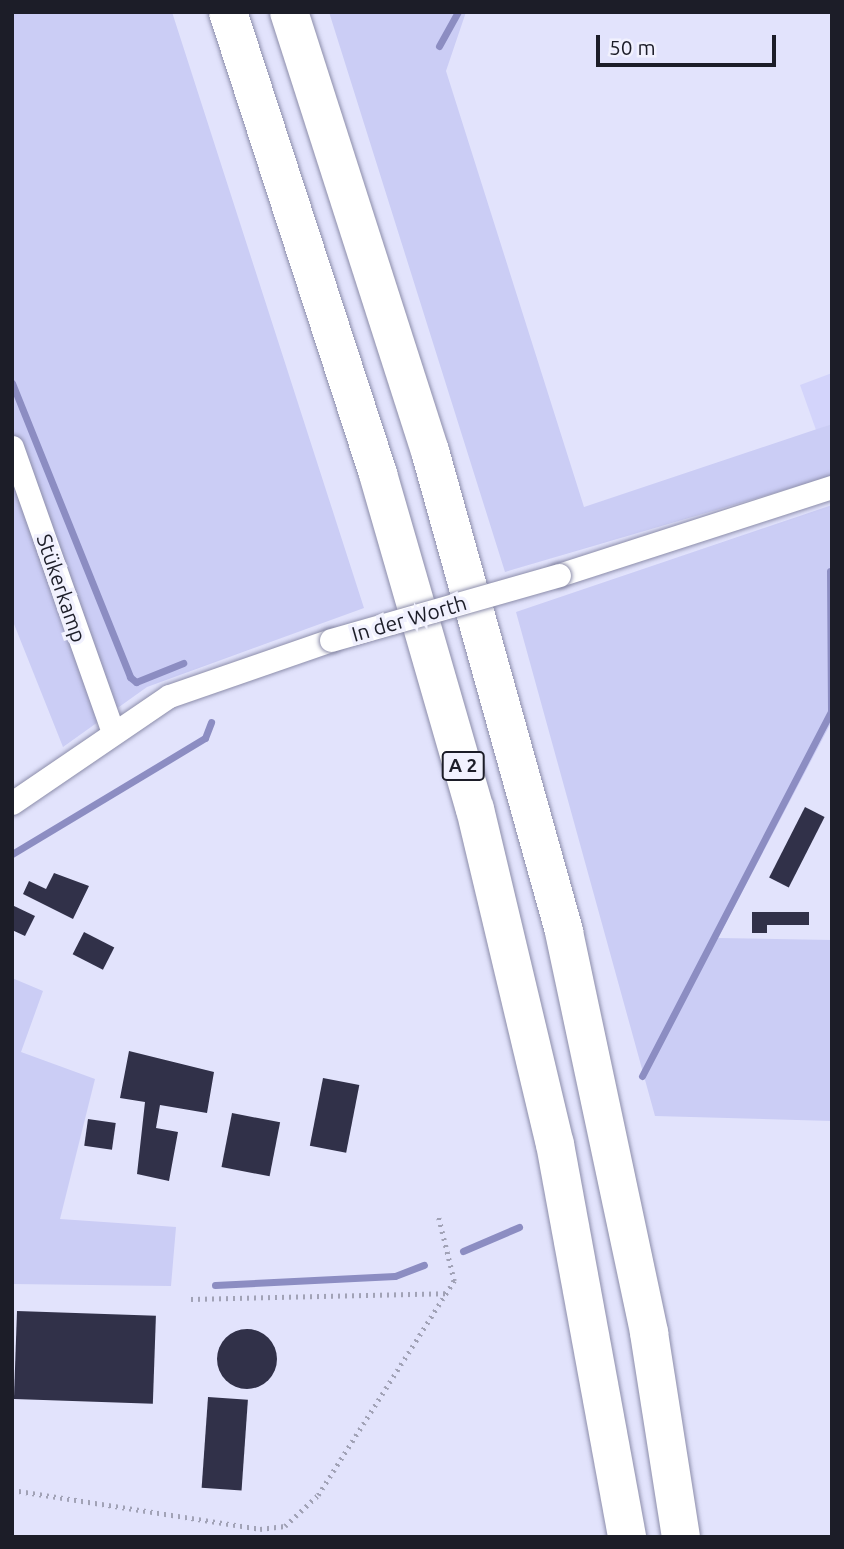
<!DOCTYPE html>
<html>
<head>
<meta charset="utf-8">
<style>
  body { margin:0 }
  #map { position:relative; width:844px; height:1549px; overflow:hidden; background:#e2e3fc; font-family:Ubuntu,sans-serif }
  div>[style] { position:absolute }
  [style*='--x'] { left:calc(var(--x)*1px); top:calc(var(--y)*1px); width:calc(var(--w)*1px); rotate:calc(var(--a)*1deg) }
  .built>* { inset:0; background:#d3d4fb }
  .green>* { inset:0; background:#cbcdf5 }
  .stream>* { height:7px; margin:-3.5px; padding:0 3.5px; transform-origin:3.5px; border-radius:3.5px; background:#8c8dc2 }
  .building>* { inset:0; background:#313149; transform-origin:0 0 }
  .round { border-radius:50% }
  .path>* { height:4.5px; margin-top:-2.25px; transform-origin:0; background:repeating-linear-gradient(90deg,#a1a2b6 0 2px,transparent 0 7px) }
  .roads { filter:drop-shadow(0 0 2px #8c8daa) drop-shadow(0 0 2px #8c8daa) }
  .street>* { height:23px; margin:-11.5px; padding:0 11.5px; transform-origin:11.5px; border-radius:11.5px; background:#fff }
  .highway>* { height:38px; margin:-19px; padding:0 19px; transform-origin:19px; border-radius:19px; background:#fff }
  .bridges { filter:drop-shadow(0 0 2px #8c8daa) drop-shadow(0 0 2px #8c8daa) }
  .street-bridge>* { height:23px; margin:-11.5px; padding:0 11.5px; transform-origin:11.5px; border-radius:11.5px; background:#fff }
  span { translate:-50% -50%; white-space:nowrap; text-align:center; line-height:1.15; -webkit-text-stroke:7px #f1f1fe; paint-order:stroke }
  .shield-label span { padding:2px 5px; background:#f1f1fe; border:2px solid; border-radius:5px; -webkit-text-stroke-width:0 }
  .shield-label { font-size:19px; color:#1c1d28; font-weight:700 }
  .street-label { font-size:21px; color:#1c1d28 }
  .frame { position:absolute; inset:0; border:14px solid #1c1d28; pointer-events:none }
  .scale { position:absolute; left:596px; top:35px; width:180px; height:32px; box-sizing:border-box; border:4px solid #1c1d28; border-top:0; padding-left:9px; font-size:21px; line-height:24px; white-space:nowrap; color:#1c1d28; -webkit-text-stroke:5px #f1f1fe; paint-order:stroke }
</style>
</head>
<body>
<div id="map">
  <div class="built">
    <i style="clip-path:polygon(832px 373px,832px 424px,816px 430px,800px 385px)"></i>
  </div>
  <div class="green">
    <i style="clip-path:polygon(12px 12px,172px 12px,364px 608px,147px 687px,63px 747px,12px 619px)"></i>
    <i style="clip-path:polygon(329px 12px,466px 12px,446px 71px,584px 507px,832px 424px,832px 476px,505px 572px)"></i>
    <i style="clip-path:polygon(832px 505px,832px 721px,718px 938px,832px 940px,832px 1121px,655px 1116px,516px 612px)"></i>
    <i style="clip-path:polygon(12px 978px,43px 991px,21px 1052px,95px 1079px,60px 1219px,176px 1227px,171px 1286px,12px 1284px)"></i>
  </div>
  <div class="stream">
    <i style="--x:439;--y:46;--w:39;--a:-61"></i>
    <i style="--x:12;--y:383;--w:317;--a:68.1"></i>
    <i style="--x:130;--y:677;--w:8;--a:40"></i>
    <i style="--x:136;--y:682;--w:51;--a:-22"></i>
    <i style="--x:12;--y:854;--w:225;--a:-31"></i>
    <i style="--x:205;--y:738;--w:17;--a:-69"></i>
    <i style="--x:642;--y:1076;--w:410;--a:-62.6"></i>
    <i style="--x:831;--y:712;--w:141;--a:-90.4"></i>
    <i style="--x:463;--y:1251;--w:61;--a:-23.2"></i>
    <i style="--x:215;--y:1285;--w:180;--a:-2.9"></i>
    <i style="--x:395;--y:1276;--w:31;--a:-21"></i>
  </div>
  <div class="building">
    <i style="left:805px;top:807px;width:22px;height:79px;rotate:27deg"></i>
    <i style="clip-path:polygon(54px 873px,89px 886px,73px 919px,23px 894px,29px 881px,46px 889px)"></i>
    <i style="clip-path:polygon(12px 905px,35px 916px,25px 936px,12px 930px)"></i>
    <i style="clip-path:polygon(752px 912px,809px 912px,809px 925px,767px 925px,767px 933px,752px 933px)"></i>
    <i style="left:84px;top:932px;width:34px;height:25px;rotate:27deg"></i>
    <i style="clip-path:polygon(129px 1051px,214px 1072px,207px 1113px,160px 1105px,156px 1128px,178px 1132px,169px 1181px,137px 1174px,145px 1102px,120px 1098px)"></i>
    <i style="left:323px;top:1078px;width:37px;height:69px;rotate:11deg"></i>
    <i style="left:232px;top:1113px;width:49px;height:55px;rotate:11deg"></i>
    <i style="left:88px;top:1119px;width:28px;height:27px;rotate:8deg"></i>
    <i style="left:17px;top:1311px;width:139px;height:88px;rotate:2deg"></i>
    <i class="round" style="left:217px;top:1329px;width:60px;height:60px"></i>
    <i style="left:208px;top:1397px;width:40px;height:91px;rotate:4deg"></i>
  </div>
  <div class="path">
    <i style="--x:191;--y:1299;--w:255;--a:-1.3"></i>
    <i style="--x:12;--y:1490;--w:251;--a:8.9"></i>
    <i style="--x:260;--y:1529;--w:25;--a:-7"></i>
    <i style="--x:285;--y:1526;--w:45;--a:-43.2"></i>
    <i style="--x:318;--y:1495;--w:254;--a:-57.6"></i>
    <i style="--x:454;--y:1281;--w:67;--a:-103.8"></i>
  </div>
  <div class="roads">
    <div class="street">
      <i style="--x:12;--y:447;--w:300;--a:70.5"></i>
      <i style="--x:559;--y:575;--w:287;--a:-17.9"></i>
      <i style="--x:12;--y:803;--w:190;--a:-34.3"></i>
      <i style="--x:169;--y:696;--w:171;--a:-19.1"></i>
    </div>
    <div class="highway">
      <i style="--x:228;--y:12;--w:486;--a:72"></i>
      <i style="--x:378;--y:474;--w:349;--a:73.9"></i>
      <i style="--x:475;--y:809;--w:344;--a:76.6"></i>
      <i style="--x:555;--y:1144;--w:400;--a:79.6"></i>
      <i style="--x:289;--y:12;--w:461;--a:72.2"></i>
      <i style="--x:430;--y:451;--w:499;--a:74.4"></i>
      <i style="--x:564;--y:932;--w:410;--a:78"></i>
      <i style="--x:649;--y:1333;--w:206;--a:81.1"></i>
    </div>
  </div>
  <div class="bridges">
    <div class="street-bridge">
      <i style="--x:331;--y:640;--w:237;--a:-15.9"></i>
    </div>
  </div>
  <div class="shield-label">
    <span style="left:463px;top:766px">A 2</span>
  </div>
  <div class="street-label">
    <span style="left:62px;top:588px;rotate:71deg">Stükerkamp</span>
    <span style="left:409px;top:618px;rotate:-16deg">In der Worth</span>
  </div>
  <div class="frame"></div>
  <div class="scale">50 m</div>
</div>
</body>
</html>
